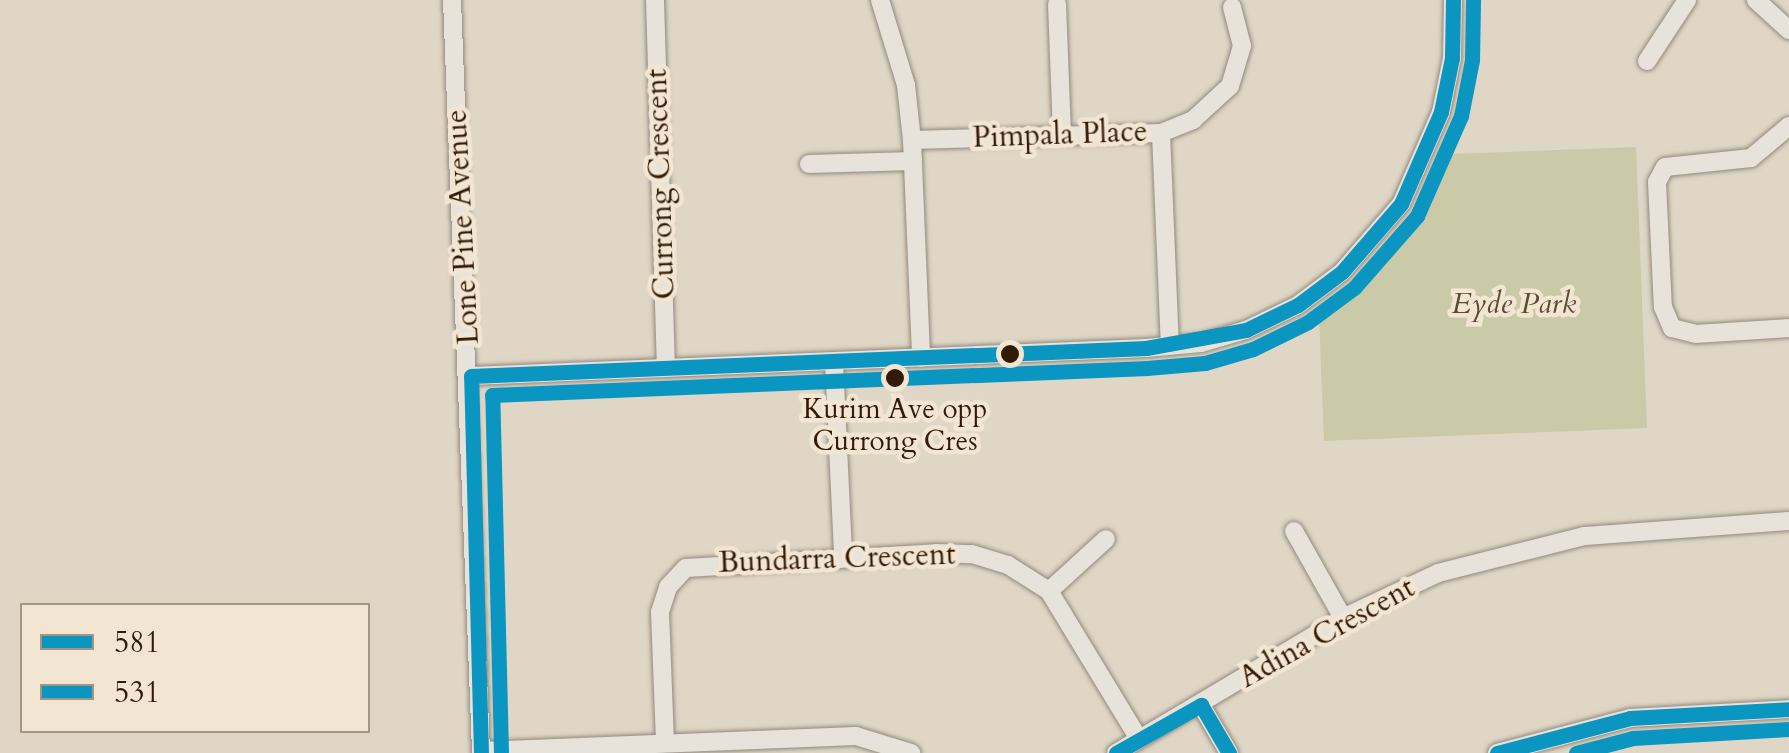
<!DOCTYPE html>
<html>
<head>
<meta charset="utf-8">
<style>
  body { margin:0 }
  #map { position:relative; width:1789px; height:753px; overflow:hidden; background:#e0d6c6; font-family:Cardo,serif }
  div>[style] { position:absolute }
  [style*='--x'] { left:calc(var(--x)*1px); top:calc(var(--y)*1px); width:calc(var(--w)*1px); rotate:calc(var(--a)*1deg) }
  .green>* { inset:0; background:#cac9a8 }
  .roads { filter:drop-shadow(0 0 2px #92897d) drop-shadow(0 0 2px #92897d) }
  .minor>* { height:18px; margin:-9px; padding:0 9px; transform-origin:9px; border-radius:9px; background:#e7e2da }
  .bus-1>* { height:15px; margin:-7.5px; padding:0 7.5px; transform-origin:7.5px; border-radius:7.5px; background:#0a96c1 }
  .bus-2>* { height:15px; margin:-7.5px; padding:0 7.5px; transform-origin:7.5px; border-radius:7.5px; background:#0a96c1 }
  .dots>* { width:28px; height:28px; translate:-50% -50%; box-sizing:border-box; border:5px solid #f2e6d3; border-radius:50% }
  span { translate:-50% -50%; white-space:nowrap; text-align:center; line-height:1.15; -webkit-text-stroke:9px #f2e6d3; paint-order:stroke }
  .bus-label { font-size:28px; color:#311b07 }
  .street-label { font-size:30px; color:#311b07 }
  .park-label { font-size:30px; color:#5a4c30; font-style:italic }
  .legend { position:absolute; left:20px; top:603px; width:350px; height:130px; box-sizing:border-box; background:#f2e6d3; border:2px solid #a59581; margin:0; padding:12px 18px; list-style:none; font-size:30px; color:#311b07 }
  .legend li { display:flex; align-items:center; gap:20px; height:50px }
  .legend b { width:50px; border:2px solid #a59581 }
</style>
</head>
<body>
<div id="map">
  <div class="green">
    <i style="clip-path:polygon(1636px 147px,1647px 428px,1324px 441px,1319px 318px,1394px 251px,1452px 154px)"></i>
  </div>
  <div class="roads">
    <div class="minor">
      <i style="--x:452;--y:0;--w:754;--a:87.79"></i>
      <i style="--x:655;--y:0;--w:367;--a:88.3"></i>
      <i style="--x:880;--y:0;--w:89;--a:73"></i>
      <i style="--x:906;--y:85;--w:55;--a:83.8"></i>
      <i style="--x:912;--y:140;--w:218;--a:87.6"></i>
      <i style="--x:1756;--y:0;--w:45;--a:42.3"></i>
      <i style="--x:1057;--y:4;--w:130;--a:87.8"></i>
      <i style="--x:1647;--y:61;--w:73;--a:-56.7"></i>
      <i style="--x:1789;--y:126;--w:50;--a:139.9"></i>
      <i style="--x:1751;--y:158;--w:86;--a:174"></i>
      <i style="--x:1665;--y:167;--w:17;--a:118"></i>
      <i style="--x:1657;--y:182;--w:125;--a:87.3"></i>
      <i style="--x:1663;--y:307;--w:23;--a:67"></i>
      <i style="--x:1672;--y:328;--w:25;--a:14"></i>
      <i style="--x:1696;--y:334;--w:93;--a:-3.7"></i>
      <i style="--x:1161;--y:133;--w:213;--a:87.6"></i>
      <i style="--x:912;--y:140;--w:249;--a:-1.6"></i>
      <i style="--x:1161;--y:133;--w:35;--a:-22"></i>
      <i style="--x:1193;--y:120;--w:50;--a:-42.6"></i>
      <i style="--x:1230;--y:86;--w:42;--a:-73.3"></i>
      <i style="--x:1242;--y:46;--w:40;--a:-104.4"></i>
      <i style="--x:809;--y:164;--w:104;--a:-1.7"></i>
      <i style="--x:834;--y:362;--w:194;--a:87.3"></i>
      <i style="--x:471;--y:376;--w:676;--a:-2.38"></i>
      <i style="--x:1146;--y:348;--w:55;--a:-5.2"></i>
      <i style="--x:1201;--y:343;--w:47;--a:-16.1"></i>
      <i style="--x:1246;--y:330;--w:58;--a:-25.7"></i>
      <i style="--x:1298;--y:305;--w:55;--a:-36.9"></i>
      <i style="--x:1342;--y:272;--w:90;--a:-49.1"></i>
      <i style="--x:1401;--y:204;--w:100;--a:-66.5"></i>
      <i style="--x:1441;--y:112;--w:55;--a:-78.5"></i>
      <i style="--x:1452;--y:58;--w:58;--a:-89"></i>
      <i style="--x:1294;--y:531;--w:100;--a:60.6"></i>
      <i style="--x:1049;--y:591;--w:77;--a:-42.4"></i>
      <i style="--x:1201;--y:705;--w:56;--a:59.7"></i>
      <i style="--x:665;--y:742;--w:130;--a:-92.2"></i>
      <i style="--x:660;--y:612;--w:26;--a:-72"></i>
      <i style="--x:668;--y:587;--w:26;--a:-47"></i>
      <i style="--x:686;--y:568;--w:250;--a:-3.4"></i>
      <i style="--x:936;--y:553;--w:36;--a:2"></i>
      <i style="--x:972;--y:554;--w:38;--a:17"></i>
      <i style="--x:1008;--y:565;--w:49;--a:32.4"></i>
      <i style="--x:1049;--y:591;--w:173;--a:58.7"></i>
      <i style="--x:481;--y:751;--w:375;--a:-2.3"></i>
      <i style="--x:856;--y:736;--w:58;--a:17.2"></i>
      <i style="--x:1116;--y:753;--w:264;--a:-30.7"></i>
      <i style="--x:1343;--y:618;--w:105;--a:-25.3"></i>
      <i style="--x:1438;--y:573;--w:151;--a:-14.2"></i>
      <i style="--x:1584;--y:536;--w:206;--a:-4.2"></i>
      <i style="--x:1497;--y:753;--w:138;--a:-14.7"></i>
      <i style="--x:1630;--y:718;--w:159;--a:-3.2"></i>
    </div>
  </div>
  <div class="bus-1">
    <i style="--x:481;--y:753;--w:377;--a:-91.5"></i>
    <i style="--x:471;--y:376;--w:676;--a:-2.38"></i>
    <i style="--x:1146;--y:348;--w:102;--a:-10.2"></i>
    <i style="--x:1246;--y:330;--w:58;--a:-25.7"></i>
    <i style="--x:1298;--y:305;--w:55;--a:-36.9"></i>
    <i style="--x:1342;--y:272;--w:90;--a:-49.1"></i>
    <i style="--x:1401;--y:204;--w:100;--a:-66.5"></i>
    <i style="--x:1441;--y:112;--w:55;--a:-78.5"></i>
    <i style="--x:1452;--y:58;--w:58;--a:-89"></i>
    <i style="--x:1116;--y:753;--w:98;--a:-29.5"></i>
    <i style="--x:1201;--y:705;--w:56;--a:59.7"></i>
    <i style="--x:1497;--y:753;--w:138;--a:-14.7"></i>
    <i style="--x:1630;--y:718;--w:159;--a:-3.2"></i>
  </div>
  <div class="bus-2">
    <i style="--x:501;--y:752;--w:357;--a:-91.4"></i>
    <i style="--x:492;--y:395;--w:656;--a:-2.36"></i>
    <i style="--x:1147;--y:368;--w:58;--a:-4.9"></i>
    <i style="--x:1205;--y:363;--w:50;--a:-16.3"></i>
    <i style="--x:1253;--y:349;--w:61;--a:-26.1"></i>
    <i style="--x:1308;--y:322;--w:57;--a:-36.5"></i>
    <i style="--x:1354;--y:288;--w:96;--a:-48.8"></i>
    <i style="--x:1417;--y:216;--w:109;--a:-66.3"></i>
    <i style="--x:1461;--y:116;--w:57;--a:-78.9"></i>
    <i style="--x:1472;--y:60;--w:60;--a:-89"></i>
    <i style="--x:1576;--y:753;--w:59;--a:-14.7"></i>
    <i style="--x:1633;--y:738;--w:156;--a:-3.3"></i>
  </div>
  <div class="dots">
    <i style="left:1010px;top:354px;background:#311b07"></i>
    <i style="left:895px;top:378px;background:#311b07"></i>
  </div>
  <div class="bus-label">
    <span style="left:895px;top:425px">Kurim Ave opp<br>Currong Cres</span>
  </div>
  <div class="street-label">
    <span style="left:1060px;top:135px;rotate:-2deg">Pimpala Place</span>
    <span style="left:661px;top:184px;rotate:-92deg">Currong Crescent</span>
    <span style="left:463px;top:227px;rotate:-93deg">Lone Pine Avenue</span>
    <span style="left:837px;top:559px;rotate:-2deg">Bundarra Crescent</span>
    <span style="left:1327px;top:633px;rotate:-29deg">Adina Crescent</span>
  </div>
  <div class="park-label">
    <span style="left:1514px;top:304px">Eyde Park</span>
  </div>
  <ul class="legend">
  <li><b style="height:12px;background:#0a96c1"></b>581</li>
  <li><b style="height:12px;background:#0a96c1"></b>531</li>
  </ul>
</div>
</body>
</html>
